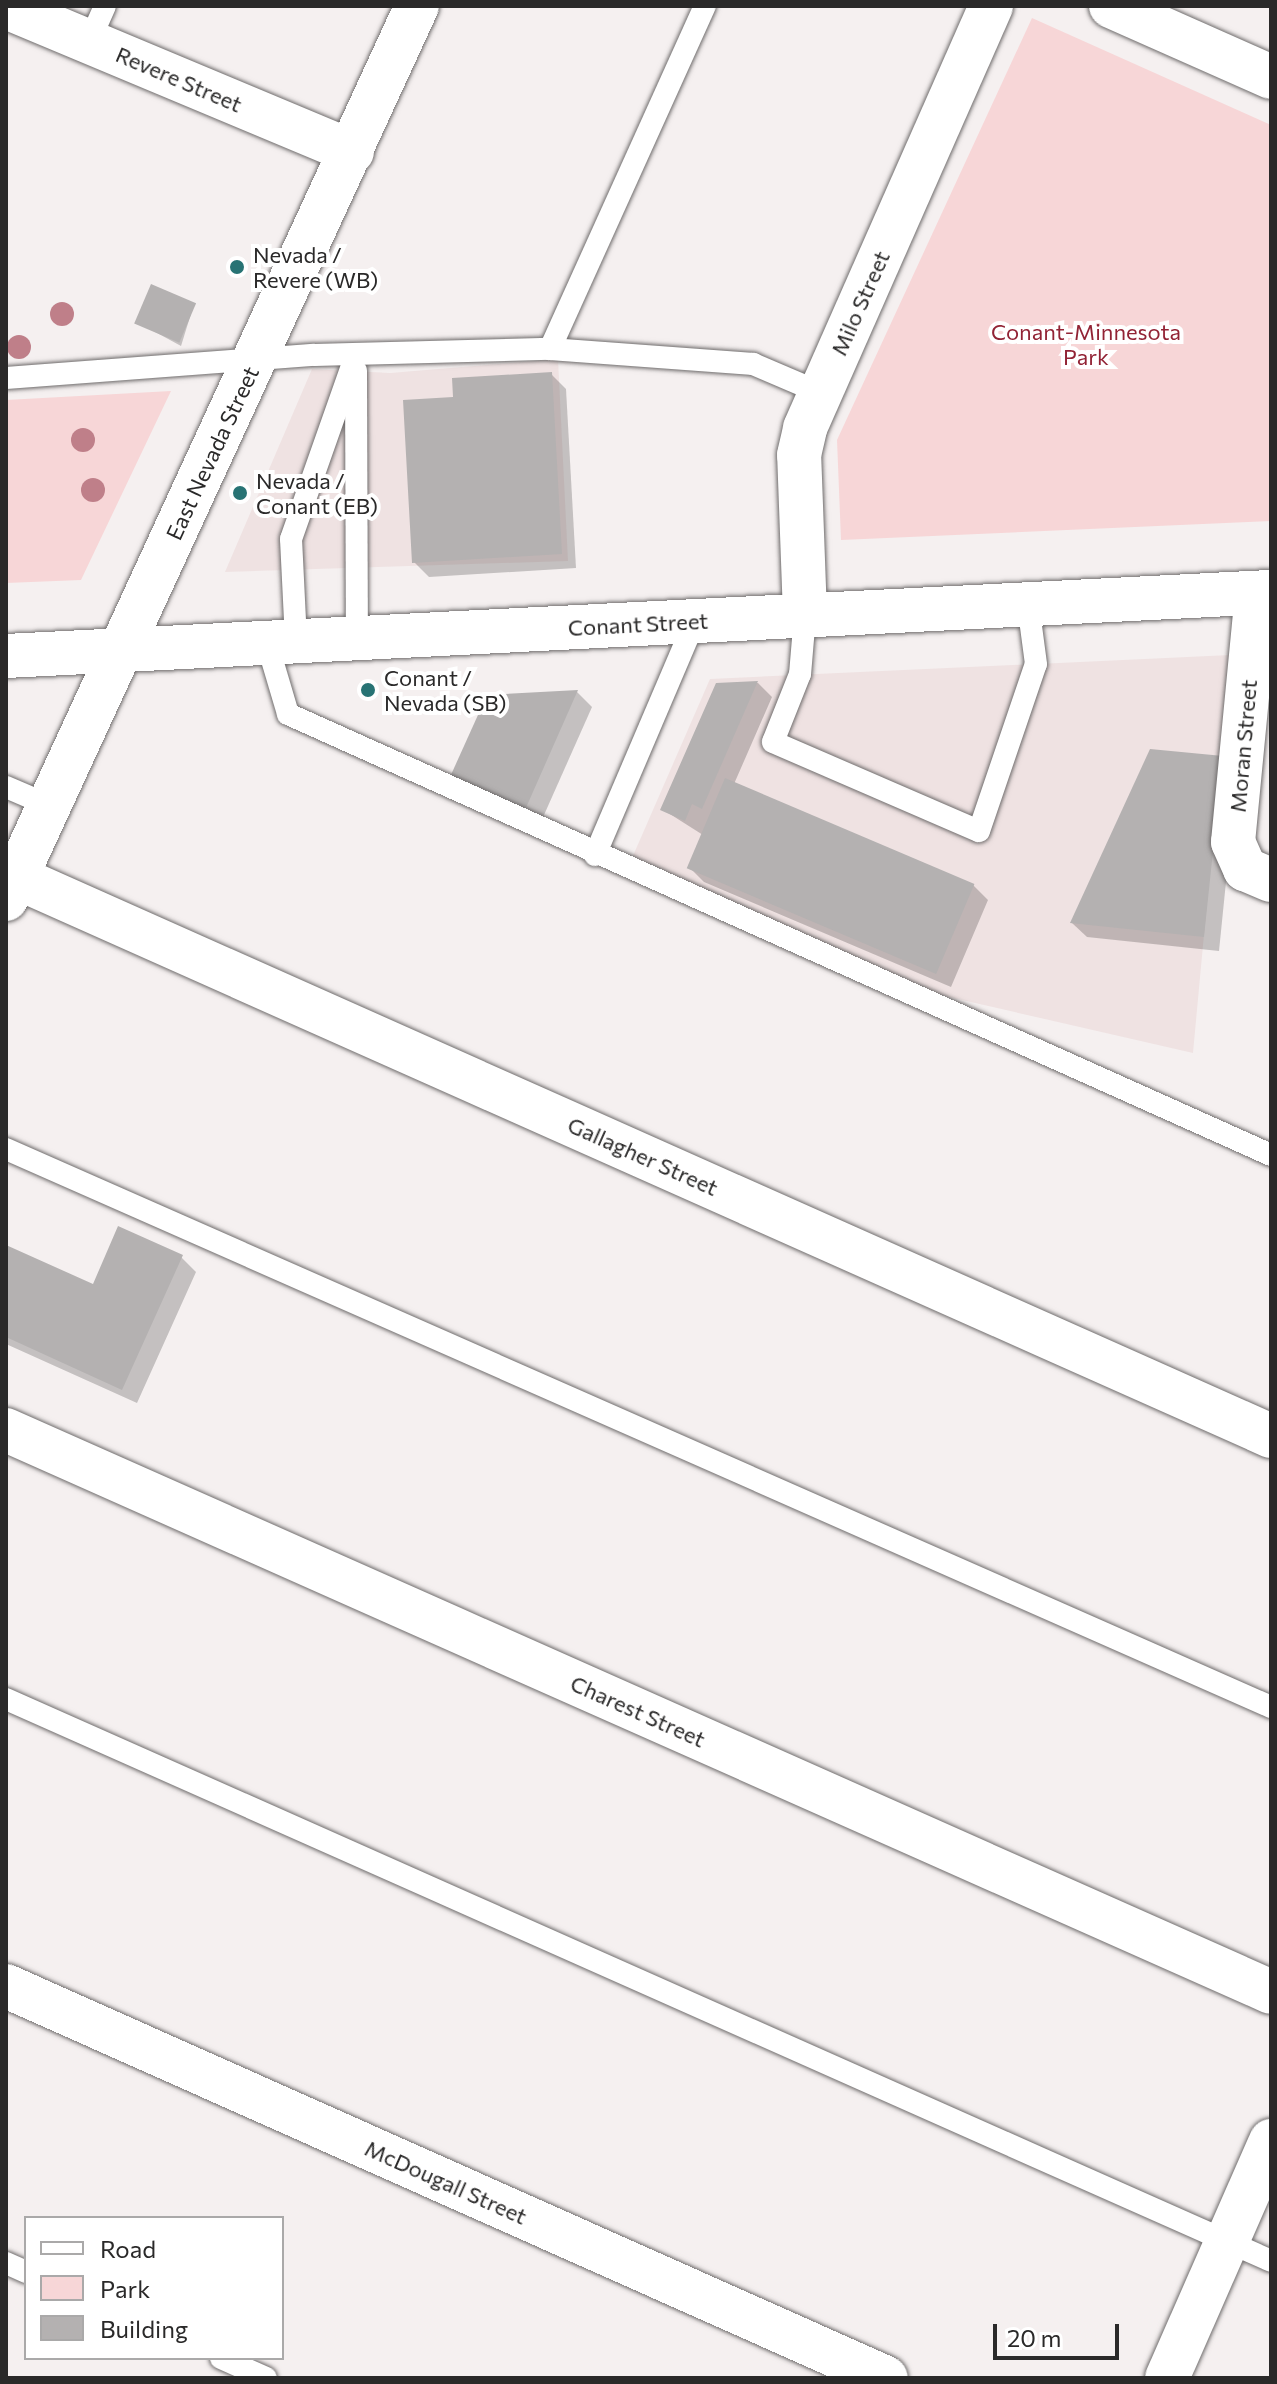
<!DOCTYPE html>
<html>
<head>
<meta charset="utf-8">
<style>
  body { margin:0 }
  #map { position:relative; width:1277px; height:2384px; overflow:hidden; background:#f5f0f0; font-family:Commissioner,sans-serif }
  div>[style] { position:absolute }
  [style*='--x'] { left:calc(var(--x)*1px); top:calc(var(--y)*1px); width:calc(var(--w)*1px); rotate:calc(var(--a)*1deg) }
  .built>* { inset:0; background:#efe2e2 }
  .green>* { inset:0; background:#f7d6d7 }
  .shadow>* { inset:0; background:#0003 }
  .building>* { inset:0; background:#b4b1b1; transform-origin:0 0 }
  .roads { filter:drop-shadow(0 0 2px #6f6c6c) drop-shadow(0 0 2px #6f6c6c) }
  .service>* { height:22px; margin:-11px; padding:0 11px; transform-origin:11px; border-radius:11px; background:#fff }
  .minor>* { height:44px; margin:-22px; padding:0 22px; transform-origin:22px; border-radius:22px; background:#fff }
  .tertiary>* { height:44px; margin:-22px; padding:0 22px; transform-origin:22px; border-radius:22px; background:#fff }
  .secondary>* { height:44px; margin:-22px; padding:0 22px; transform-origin:22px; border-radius:22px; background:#fff }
  .trees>* { width:24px; height:24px; margin:-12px; border-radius:50%; background:#bf7f89 }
  .dots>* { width:22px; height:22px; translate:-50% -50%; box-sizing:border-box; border:4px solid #fff; border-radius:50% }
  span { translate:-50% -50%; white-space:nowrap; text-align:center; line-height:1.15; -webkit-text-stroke:8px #fff; paint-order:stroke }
  .street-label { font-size:22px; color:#2a2929 }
  .poi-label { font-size:22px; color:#2a2929 }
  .left { translate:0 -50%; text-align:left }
  .park-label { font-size:22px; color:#922335 }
  .frame { position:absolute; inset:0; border:8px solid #2a2929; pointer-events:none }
  .legend { position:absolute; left:24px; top:2216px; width:260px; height:144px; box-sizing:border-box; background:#fff; border:2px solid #aaa9a9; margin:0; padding:10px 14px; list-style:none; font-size:24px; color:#2a2929 }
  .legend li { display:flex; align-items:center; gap:16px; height:40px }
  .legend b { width:40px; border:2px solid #aaa9a9 }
  .scale { position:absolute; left:993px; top:2324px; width:126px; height:36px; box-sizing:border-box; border:4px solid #2a2929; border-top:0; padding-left:10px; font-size:24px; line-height:28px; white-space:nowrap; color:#2a2929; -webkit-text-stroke:6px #fff; paint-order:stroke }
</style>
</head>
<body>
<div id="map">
  <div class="built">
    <i style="clip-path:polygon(558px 359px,568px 561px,225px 572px,312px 369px,390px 373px)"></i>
    <i style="clip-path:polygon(1230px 655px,1193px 1053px,927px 992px,629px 865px,710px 679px)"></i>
  </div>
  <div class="green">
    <i style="clip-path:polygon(1032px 18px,1271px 125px,1271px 521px,841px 540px,837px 440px)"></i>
    <i style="clip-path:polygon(171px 391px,81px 580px,6px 583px,6px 400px)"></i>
  </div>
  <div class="shadow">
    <i style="clip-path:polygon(194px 304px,181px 346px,137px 322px)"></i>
    <i style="clip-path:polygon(551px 374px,566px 389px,576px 568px,429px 577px,414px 562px)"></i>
    <i style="clip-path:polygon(758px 683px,772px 697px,734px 784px,973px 885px,988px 900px,951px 987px,704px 882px,689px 867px,703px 835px,662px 809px,717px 685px)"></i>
    <i style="clip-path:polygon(577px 692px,592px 707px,540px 824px,467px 791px,488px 697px)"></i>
    <i style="clip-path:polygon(1237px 773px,1219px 951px,1087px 937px,1072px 923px)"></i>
    <i style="clip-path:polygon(6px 1247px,94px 1287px,181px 1257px,196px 1272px,137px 1403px,6px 1344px)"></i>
  </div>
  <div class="building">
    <i style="left:151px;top:284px;width:49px;height:43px;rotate:23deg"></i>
    <i style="clip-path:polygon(552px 372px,562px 554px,412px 563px,403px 400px,453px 397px,452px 378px)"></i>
    <i style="clip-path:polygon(758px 681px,702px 809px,692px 804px,685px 821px,660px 810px,716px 683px)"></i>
    <i style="clip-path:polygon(578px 690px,525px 810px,450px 777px,487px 695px)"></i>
    <i style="clip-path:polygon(1150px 749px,1223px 756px,1204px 937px,1070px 923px)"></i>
    <i style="left:725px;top:778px;width:271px;height:98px;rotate:23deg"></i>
    <i style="clip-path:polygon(118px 1226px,183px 1255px,122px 1390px,6px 1337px,6px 1245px,93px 1284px)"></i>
  </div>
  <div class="roads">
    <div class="service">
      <i style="--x:89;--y:42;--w:39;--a:-66"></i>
      <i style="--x:550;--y:349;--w:376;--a:-65.7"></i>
      <i style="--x:356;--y:371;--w:267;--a:89.8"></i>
      <i style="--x:6;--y:378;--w:309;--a:-4.3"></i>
      <i style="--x:314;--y:355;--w:236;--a:-1.5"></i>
      <i style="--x:550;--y:349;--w:204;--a:4.2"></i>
      <i style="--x:753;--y:364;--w:74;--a:23.1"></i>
      <i style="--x:805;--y:615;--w:59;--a:94.8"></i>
      <i style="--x:800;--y:674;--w:73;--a:111.7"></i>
      <i style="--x:773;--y:742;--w:224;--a:23.4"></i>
      <i style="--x:979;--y:831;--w:176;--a:-71.2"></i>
      <i style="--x:1036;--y:664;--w:61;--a:-97.6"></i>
      <i style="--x:296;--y:641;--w:102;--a:-92.8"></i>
      <i style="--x:291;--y:539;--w:196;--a:-70.6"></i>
      <i style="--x:267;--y:643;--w:74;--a:73.5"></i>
      <i style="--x:288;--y:714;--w:1077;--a:24.16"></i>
      <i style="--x:6;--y:787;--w:46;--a:23.2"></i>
      <i style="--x:595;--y:855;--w:254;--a:-66.9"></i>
      <i style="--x:6;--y:1149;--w:1383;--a:23.8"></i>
      <i style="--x:6;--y:1699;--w:1384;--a:23.95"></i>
      <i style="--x:6;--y:2263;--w:22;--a:24"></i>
      <i style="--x:221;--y:2358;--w:49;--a:24"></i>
    </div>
    <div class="minor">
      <i style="--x:1111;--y:6;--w:175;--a:23.9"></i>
      <i style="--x:6;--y:7;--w:375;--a:22.7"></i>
      <i style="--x:1257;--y:593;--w:250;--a:95.5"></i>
      <i style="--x:1233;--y:842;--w:30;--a:66"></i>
      <i style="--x:1245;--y:869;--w:28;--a:23"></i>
      <i style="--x:805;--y:615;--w:160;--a:-92.1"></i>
      <i style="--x:799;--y:455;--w:28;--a:-77"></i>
      <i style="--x:805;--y:428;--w:461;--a:-66.2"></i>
      <i style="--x:16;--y:877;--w:1374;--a:24.01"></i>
      <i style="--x:6;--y:1430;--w:1384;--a:23.95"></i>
      <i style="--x:6;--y:1986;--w:963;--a:24.01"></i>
      <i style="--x:1167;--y:2378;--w:259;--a:-66.3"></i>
    </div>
    <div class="tertiary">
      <i style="--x:6;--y:899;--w:983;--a:-65.29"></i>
    </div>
    <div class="secondary">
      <i style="--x:6;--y:656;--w:1267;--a:-2.9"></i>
    </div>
  </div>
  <div class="trees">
    <i style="left:62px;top:314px"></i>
    <i style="left:19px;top:347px"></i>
    <i style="left:83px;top:440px"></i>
    <i style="left:93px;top:490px"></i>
  </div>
  <div class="dots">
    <i style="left:237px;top:267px;background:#287374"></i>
    <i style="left:240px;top:493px;background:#287374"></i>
    <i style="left:368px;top:690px;background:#287374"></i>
  </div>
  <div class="street-label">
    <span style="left:179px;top:79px;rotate:23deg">Revere Street</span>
    <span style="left:860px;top:303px;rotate:-66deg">Milo Street</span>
    <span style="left:212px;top:453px;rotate:-65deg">East Nevada Street</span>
    <span style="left:638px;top:624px;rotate:-3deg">Conant Street</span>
    <span style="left:1243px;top:746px;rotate:-85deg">Moran Street</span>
    <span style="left:643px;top:1156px;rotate:24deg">Gallagher Street</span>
    <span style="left:638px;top:1711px;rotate:24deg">Charest Street</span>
    <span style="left:446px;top:2182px;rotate:24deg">McDougall Street</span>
  </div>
  <div class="poi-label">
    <span class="left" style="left:253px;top:267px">Nevada /<br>Revere (WB)</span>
    <span class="left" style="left:256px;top:493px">Nevada /<br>Conant (EB)</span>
    <span class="left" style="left:384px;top:690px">Conant /<br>Nevada (SB)</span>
  </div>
  <div class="park-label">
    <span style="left:1086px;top:344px">Conant-Minnesota<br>Park</span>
  </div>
  <div class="frame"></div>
  <ul class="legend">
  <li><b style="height:10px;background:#fff"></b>Road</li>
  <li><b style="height:22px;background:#f7d6d7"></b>Park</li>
  <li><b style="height:22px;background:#b4b1b1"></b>Building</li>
  </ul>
  <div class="scale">20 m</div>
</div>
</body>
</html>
